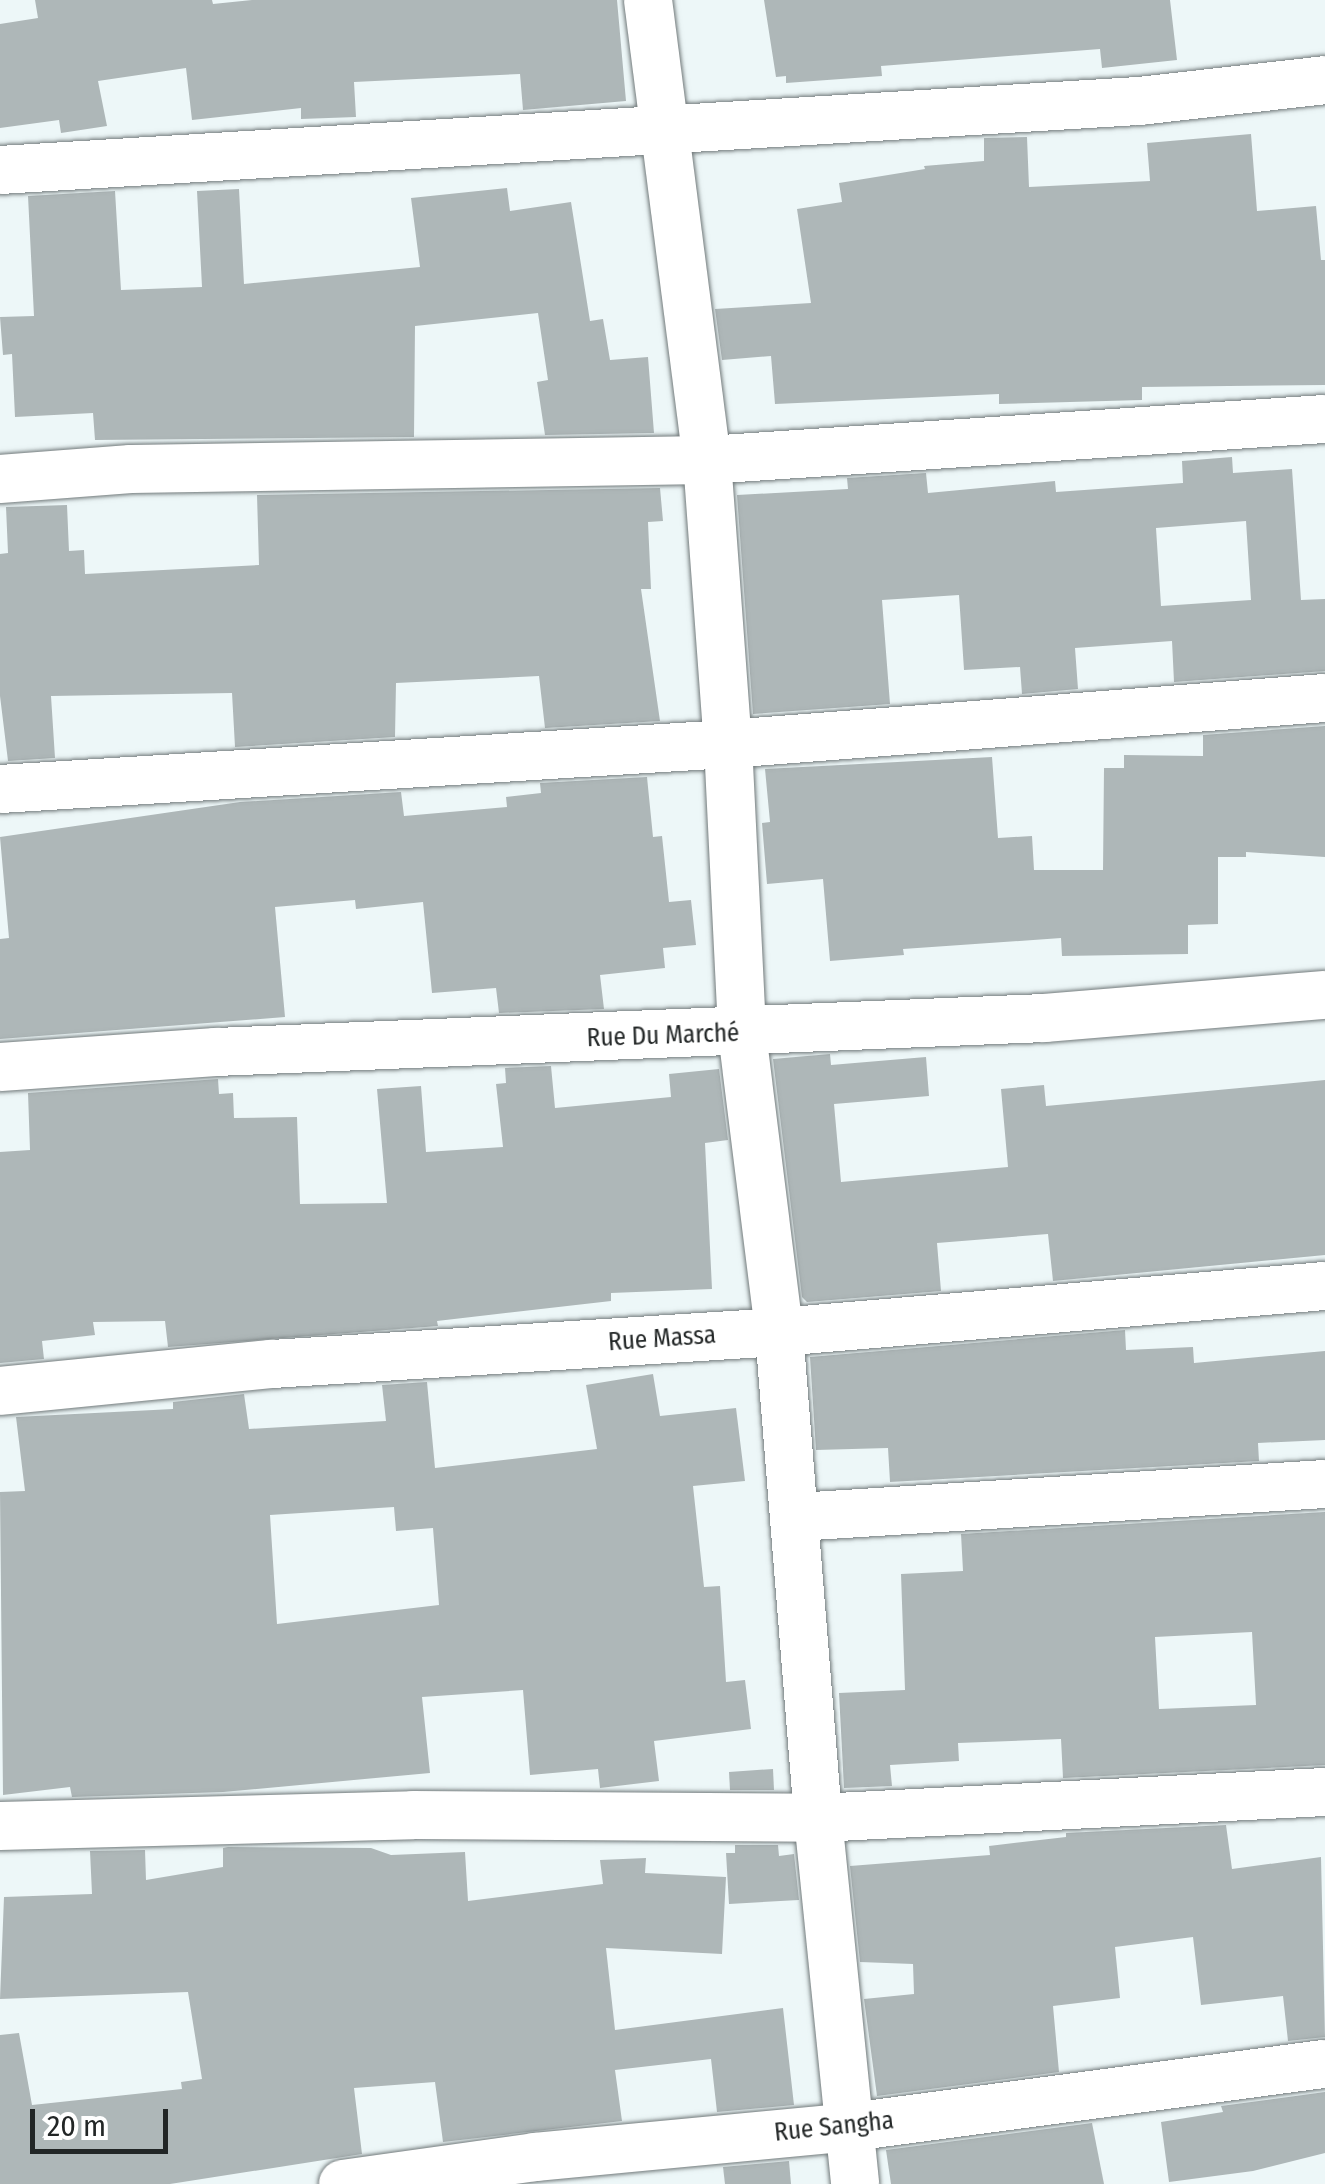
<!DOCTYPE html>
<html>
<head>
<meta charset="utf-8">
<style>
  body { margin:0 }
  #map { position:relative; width:1325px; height:2184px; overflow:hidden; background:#edf7f8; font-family:"Fira Sans Condensed",sans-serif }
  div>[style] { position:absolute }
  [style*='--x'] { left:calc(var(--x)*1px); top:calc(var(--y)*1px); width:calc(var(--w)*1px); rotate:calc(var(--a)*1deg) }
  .building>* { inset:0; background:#aeb7b8 }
  .roads { filter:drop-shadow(0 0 2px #727a7b) drop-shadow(0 0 2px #727a7b) }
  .minor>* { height:48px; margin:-24px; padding:0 24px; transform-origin:24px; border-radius:24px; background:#fff }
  span { translate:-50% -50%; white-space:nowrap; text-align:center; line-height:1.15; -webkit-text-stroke:9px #fff; paint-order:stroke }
  .street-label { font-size:25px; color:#222626 }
  .scale { position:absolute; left:30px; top:2109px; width:138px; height:45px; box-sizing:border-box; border:5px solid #222626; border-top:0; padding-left:12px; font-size:30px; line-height:35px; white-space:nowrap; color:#222626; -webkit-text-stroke:8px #fff; paint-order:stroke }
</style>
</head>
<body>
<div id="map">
  <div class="building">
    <i style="clip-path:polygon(35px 0,212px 0,213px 4px,252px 0,617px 0,626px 101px,523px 110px,520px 74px,354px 82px,356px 117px,301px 119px,301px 108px,192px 120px,186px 68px,98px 81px,107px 126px,61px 133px,59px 120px,0 128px,0 24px,38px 18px)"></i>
    <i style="clip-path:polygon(764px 0,1170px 0,1177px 60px,1102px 68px,1100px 49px,881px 66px,882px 76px,786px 83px,786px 76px,776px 77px)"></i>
    <i style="clip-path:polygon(1251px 134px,1257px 211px,1316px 206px,1321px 260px,1325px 260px,1325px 385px,1142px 387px,1142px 400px,999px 404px,999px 394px,775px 404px,771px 356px,722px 360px,715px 309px,811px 303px,797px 209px,842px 202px,839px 183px,925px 169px,924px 166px,984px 161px,984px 138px,1027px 137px,1029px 187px,1150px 181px,1147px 143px)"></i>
    <i style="clip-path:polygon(507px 188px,510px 211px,571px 202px,590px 321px,603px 319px,610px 360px,648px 357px,654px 433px,545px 435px,537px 382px,548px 380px,538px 313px,415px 326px,414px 437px,95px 440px,93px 413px,15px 417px,12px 354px,3px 355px,0 317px,34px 316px,28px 196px,115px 191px,121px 290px,202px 287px,197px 191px,239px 189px,244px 284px,420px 267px,411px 198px)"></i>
    <i style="clip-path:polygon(evenodd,1232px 457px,1233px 473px,1292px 469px,1301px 600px,1325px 599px,1325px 671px,1174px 682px,1172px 641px,1075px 648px,1078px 689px,1022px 694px,1020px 667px,964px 670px,959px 595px,882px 600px,890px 704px,753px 714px,737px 495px,848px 489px,847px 478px,926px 473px,928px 493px,1055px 481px,1056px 492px,1183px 483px,1182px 461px,1232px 457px,1246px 521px,1251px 600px,1161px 606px,1156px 528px,1246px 521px)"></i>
    <i style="clip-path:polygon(660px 488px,663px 521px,648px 522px,651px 589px,641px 589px,660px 721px,545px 728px,539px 676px,396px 683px,395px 737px,235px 747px,232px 693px,51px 696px,55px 758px,8px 761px,0 696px,0 554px,8px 553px,6px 507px,67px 505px,69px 551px,84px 550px,85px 574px,259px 565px,257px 495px)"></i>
    <i style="clip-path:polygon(1325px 726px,1325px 857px,1246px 852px,1246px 857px,1218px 857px,1218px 924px,1188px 925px,1188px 954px,1062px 956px,1061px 938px,903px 949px,904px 955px,830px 961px,823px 879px,767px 884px,762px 823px,770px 822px,765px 769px,992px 757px,998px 838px,1032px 836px,1034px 870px,1103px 870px,1104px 768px,1124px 768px,1124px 755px,1203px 756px,1203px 735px)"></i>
    <i style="clip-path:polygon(647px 777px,653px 837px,662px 836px,669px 902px,691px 900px,696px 945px,663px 948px,665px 968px,600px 975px,604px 1009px,499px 1013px,496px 988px,432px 993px,423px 902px,356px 909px,355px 900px,275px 907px,285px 1017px,0 1039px,0 939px,9px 938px,0 837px,240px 802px,401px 792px,404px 816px,507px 807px,506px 797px,541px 793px,540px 783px)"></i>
    <i style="clip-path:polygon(830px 1054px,831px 1065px,926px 1057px,929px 1096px,834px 1104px,841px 1182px,1008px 1167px,1001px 1089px,1044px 1085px,1046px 1106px,1325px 1080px,1325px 1255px,1053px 1281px,1048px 1234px,937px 1243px,941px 1291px,807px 1302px,802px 1297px,773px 1059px)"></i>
    <i style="clip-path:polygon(551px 1066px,555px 1108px,671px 1097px,669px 1074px,719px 1069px,728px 1140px,705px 1143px,712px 1289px,611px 1293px,611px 1301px,437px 1321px,438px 1326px,168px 1347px,165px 1321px,93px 1322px,95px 1335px,42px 1341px,44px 1359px,0 1363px,0 1152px,30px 1150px,28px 1093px,218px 1079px,219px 1094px,233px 1093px,234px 1118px,297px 1117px,300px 1204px,387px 1203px,377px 1089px,421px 1086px,426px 1152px,503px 1147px,496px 1084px,506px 1083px,505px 1068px)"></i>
    <i style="clip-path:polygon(1125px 1330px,1126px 1350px,1193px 1347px,1194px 1363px,1325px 1351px,1325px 1440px,1258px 1443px,1259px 1461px,890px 1482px,888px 1448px,816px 1450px,810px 1357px)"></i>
    <i style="clip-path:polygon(evenodd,653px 1374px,660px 1416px,736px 1408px,745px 1481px,693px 1486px,704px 1587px,720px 1586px,726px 1682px,745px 1680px,751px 1729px,654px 1741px,659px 1781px,600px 1788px,598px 1769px,530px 1775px,523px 1690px,422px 1697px,430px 1773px,223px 1792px,72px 1797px,70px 1787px,3px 1795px,0 1492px,25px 1491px,16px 1417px,173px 1409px,173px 1402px,244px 1394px,249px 1429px,386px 1421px,382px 1385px,427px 1382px,435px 1468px,597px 1449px,586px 1385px,653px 1374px,394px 1507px,396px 1531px,433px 1528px,439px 1605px,277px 1624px,270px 1515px,394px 1507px)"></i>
    <i style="clip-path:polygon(evenodd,1325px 1512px,1325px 1765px,1063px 1778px,1061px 1739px,958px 1743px,959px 1761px,890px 1765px,892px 1786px,844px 1788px,839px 1693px,905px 1690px,901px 1574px,963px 1571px,961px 1534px,1325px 1512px,1252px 1632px,1256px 1705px,1159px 1709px,1155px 1637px,1252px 1632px)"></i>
    <i style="clip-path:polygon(773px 1769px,774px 1790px,730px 1790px,729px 1772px)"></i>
    <i style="clip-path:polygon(1226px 1825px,1232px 1869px,1321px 1857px,1325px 2037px,1288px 2041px,1283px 1996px,1201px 2005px,1193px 1937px,1115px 1947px,1120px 1998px,1053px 2006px,1059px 2072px,877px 2096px,864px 1999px,914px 1994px,913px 1964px,860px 1962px,850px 1866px,990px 1855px,989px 1846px,1066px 1837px,1066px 1833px)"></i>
    <i style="clip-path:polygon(735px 1845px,778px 1845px,779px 1856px,794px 1854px,799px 1900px,729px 1904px,726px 1853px,735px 1853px)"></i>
    <i style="clip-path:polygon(228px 1847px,371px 1848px,391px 1855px,465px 1852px,468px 1901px,603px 1884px,600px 1860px,646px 1858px,645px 1873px,726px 1877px,722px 1954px,606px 1948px,615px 2030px,783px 2008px,794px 2105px,717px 2112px,711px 2059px,615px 2070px,622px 2121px,443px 2142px,435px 2082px,354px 2088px,362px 2154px,170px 2184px,0 2184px,0 2035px,19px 2033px,32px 2105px,182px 2089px,181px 2082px,202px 2079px,188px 1992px,0 1999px,4px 1897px,92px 1894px,90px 1851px,145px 1850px,146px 1880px,223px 1867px,223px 1848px)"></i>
    <i style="clip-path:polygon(1325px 2092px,1325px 2153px,1253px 2171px,1169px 2182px,1161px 2122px,1223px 2112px,1221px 2106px)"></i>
    <i style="clip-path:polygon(1092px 2123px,1104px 2184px,891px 2184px,886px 2150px)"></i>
    <i style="clip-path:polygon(789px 2161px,791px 2184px,725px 2184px,723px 2167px)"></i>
  </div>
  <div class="roads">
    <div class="minor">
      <i style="--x:648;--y:0;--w:464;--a:82.7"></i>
      <i style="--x:707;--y:460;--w:285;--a:85.8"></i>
      <i style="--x:728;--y:744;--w:289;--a:87.2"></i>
      <i style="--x:742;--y:1033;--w:301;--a:82.9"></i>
      <i style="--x:779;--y:1332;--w:488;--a:85.4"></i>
      <i style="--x:818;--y:1818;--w:368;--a:84.2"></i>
      <i style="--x:0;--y:170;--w:1141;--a:-3.47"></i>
      <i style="--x:1139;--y:101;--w:187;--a:-6.4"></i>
      <i style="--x:0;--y:479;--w:131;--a:-4.4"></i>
      <i style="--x:131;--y:469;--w:576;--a:-0.9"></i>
      <i style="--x:707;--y:460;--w:619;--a:-3.8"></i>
      <i style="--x:0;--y:789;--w:729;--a:-3.54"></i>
      <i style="--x:728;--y:744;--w:599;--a:-4.41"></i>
      <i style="--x:0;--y:1067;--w:217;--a:-4"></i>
      <i style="--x:216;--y:1052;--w:829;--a:-2.35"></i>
      <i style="--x:1044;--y:1018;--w:282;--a:-4.7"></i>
      <i style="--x:0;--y:1391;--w:273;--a:-5.7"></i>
      <i style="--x:272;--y:1364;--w:508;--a:-3.61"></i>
      <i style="--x:779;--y:1332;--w:548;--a:-4.82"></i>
      <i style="--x:797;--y:1517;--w:529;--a:-3.58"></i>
      <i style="--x:0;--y:1826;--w:413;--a:-1.5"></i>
      <i style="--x:413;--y:1815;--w:405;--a:0.4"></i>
      <i style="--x:818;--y:1818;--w:508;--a:-2.94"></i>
      <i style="--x:343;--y:2184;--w:194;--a:-8"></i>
      <i style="--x:535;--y:2157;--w:317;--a:-5.4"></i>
      <i style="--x:851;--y:2127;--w:478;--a:-7.6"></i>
    </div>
  </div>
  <div class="street-label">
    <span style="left:663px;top:1036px;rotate:-2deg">Rue Du Marché</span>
    <span style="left:662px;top:1339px;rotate:-4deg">Rue Massa</span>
    <span style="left:834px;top:2127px;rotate:-6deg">Rue Sangha</span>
  </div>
  <div class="scale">20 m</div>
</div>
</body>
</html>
